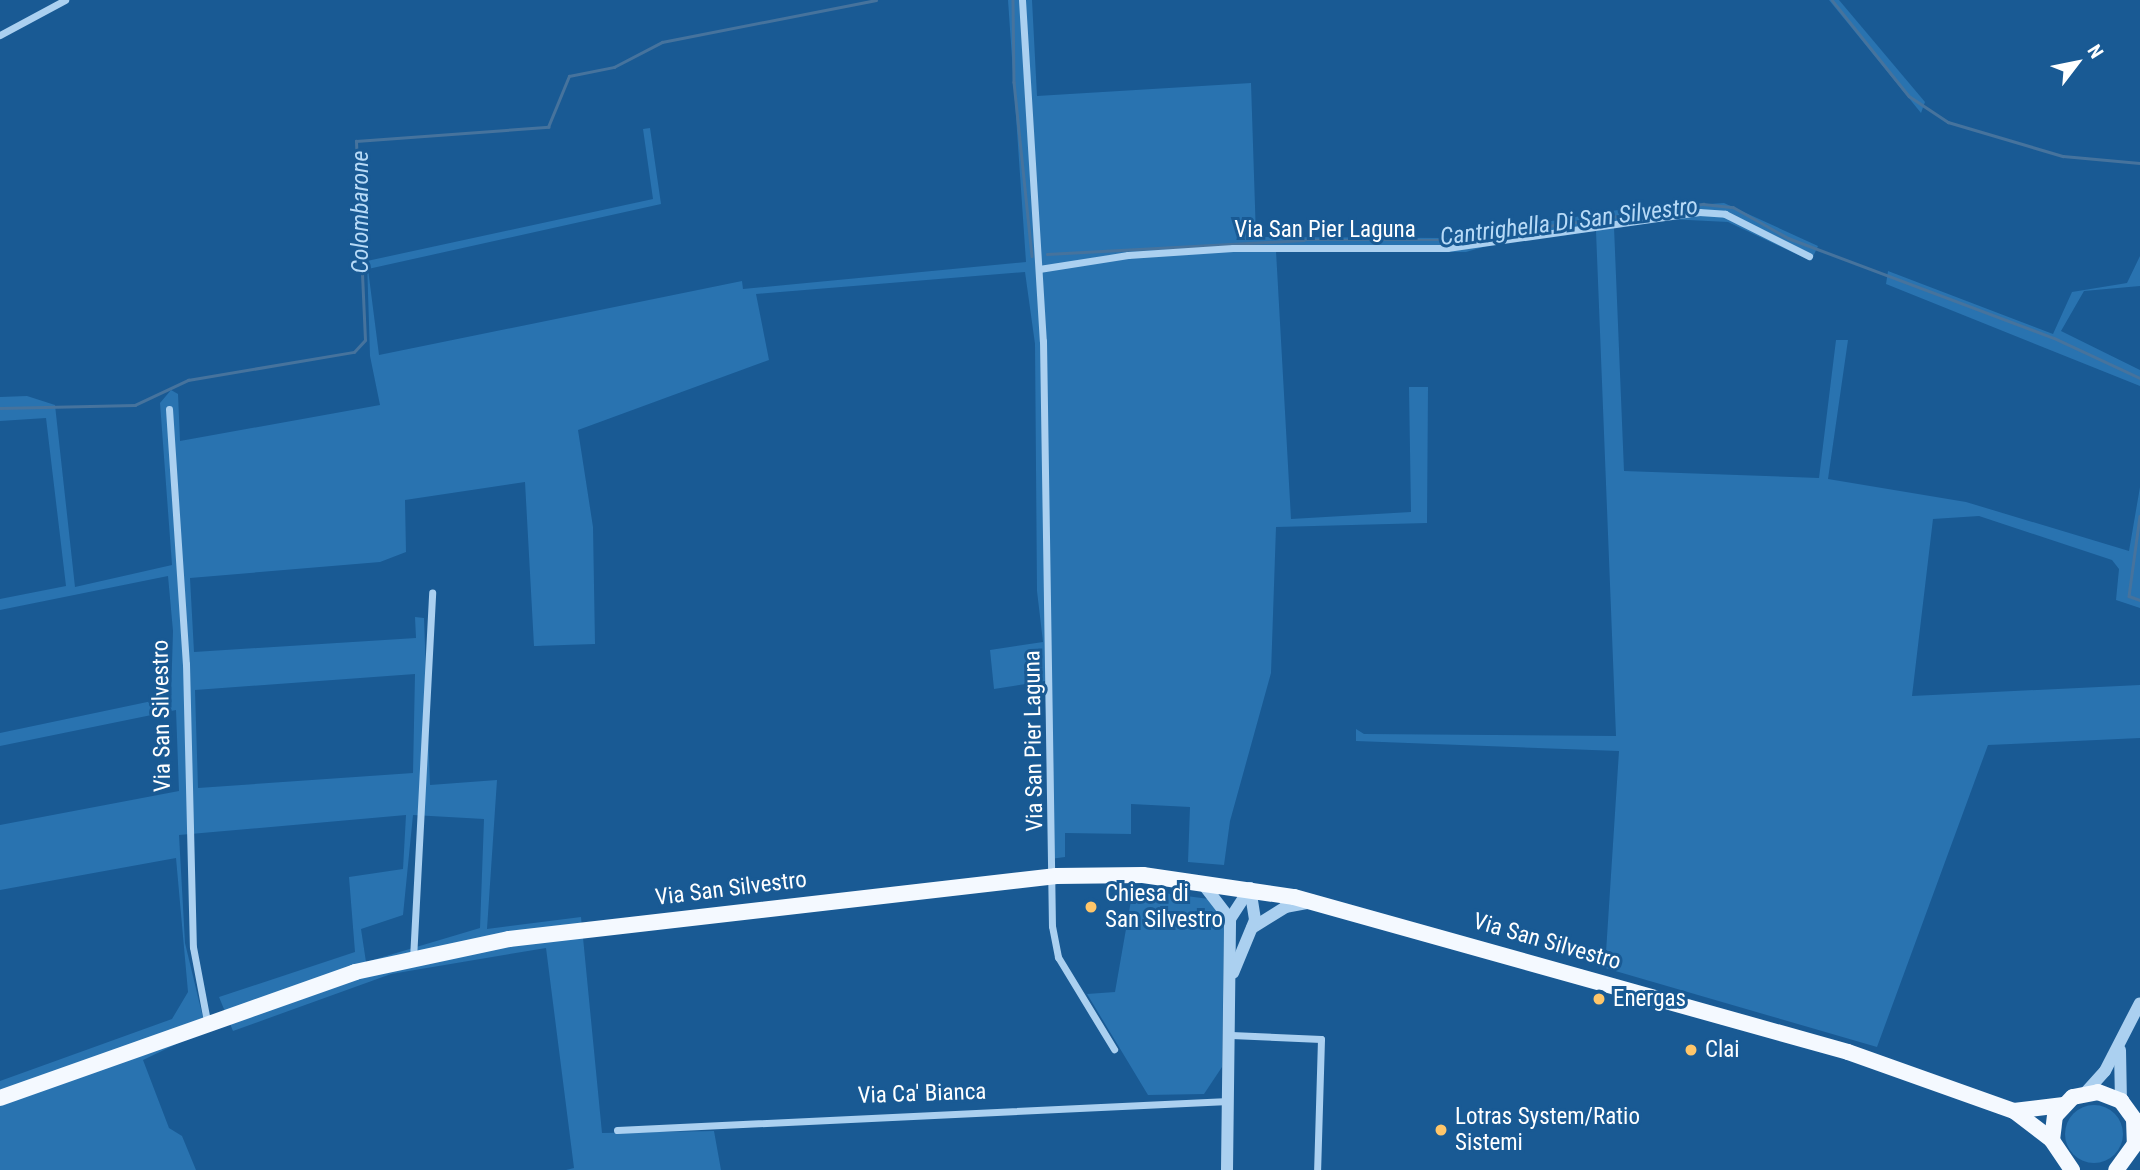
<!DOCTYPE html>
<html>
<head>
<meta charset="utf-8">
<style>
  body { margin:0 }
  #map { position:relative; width:2140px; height:1170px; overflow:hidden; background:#195a94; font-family:"Roboto Condensed",sans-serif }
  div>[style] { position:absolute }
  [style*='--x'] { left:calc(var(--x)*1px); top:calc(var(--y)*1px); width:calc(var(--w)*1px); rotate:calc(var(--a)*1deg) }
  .green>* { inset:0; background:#2973b0 }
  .round { border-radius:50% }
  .stream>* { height:2.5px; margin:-1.25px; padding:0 1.25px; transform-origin:1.25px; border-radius:1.25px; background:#46739d }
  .minor>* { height:7px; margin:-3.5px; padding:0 3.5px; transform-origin:3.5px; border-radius:3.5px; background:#abd0f0 }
  .tertiary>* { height:12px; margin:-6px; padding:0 6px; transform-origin:6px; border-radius:6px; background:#abd0f0 }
  .primary>* { height:16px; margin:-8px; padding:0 8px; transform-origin:8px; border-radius:8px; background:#f4f9ff }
  .dots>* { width:19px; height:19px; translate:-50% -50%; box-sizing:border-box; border:4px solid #195a94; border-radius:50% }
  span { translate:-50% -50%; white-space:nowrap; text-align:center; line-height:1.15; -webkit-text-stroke:6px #195a94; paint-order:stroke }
  .street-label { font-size:23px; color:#fff }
  .poi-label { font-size:23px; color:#fff }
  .left { translate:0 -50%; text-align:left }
  .water-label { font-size:24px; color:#b7daf7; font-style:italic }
  .north { position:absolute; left:2042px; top:28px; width:70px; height:70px; -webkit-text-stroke:5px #195a94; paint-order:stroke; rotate:58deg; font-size:19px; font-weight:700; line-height:28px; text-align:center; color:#fff }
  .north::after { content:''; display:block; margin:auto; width:24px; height:32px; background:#fff; clip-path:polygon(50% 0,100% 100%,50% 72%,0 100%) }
</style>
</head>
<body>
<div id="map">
  <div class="green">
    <i style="clip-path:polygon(evenodd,1008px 0,1032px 0,1037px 96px,1251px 83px,1256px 237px,1447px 238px,1618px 210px,1724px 203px,1818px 246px,1811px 261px,1728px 222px,1668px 219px,1614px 227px,1624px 471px,1819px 478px,1836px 340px,1848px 340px,1828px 479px,1966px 502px,2129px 551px,2140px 487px,2140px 608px,2116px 600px,2119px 569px,2112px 560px,1979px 516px,1933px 519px,1912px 696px,2140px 685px,2140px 738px,1988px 745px,1877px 1047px,1605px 968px,1619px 751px,1356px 741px,1356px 729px,1364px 734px,1616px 736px,1596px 231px,1508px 240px,1466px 252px,1276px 251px,1291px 519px,1411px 512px,1409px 387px,1428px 387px,1427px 523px,1276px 527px,1271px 673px,1230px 821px,1224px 865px,1188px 862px,1190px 807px,1131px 804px,1131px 834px,1065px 833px,1065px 857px,1050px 859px,1045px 681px,994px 689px,990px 650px,1043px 642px,1037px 591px,1035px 344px,1025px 272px,756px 294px,769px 360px,578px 430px,593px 527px,595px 644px,534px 646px,525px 482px,405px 500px,406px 552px,380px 562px,190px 578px,194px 652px,416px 638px,415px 617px,424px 618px,430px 785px,497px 780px,487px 929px,581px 917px,602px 1133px,714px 1131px,721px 1170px,566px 1170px,574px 1168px,546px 948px,391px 974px,233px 1031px,219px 997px,355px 952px,349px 877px,403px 869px,406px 815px,179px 835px,185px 943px,206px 1030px,143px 1060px,169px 1128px,182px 1136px,196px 1170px,0 1170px,0 1081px,172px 1019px,188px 992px,176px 858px,0 890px,0 825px,179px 791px,176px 710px,0 746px,0 733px,171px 697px,173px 631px,168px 576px,0 610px,0 599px,66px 586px,46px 418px,0 421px,0 397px,27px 396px,55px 405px,75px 587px,172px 565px,160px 403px,171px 390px,178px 394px,180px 441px,380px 405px,370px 356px,367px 261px,653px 199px,643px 129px,650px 128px,661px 204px,368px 269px,379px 355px,742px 281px,743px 289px,1026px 262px,1008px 0,415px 674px,413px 773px,198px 788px,195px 690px,415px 674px,1008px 0,413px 815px,484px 819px,480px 928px,366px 962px,361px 929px,403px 915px,413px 815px)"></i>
    <i style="clip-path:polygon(1829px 0,1839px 0,1925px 102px,1921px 113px)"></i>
    <i style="clip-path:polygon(2140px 256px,2140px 286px,2084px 291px,2061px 331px,2140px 370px,2140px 386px,1886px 284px,1888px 271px,2053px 334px,2072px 292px,2127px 283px)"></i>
    <i style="clip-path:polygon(1133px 889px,1209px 899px,1224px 922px,1222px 1067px,1204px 1094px,1148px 1095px,1087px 994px,1115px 992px)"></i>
    <i class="round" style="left:2065px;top:1105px;width:58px;height:58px"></i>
  </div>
  <div class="stream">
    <i style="--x:1013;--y:0;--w:82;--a:89.3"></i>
    <i style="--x:1014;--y:82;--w:175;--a:84.1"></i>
    <i style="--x:1832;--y:0;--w:123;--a:51.3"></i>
    <i style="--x:1909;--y:96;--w:47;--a:33.7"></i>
    <i style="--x:1948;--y:122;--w:120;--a:16.5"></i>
    <i style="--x:2063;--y:156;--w:77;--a:5.2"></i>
    <i style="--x:1047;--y:254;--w:257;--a:-3.1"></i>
    <i style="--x:1304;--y:240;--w:146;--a:0"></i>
    <i style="--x:1450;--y:240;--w:256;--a:-8.1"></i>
    <i style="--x:1703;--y:204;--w:30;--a:6"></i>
    <i style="--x:1733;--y:207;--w:63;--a:29.4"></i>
    <i style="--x:1788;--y:238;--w:284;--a:20.6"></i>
    <i style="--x:2054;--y:338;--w:95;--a:24.9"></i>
    <i style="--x:0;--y:408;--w:135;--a:-1.3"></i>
    <i style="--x:135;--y:405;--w:59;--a:-25.3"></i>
    <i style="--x:188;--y:380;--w:168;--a:-9.6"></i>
    <i style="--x:354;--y:352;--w:16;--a:-47"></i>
    <i style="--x:365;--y:340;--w:199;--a:-92.6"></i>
    <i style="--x:356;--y:141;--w:193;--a:-4.2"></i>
    <i style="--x:548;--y:127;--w:55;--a:-67.6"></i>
    <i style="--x:569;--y:76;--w:46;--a:-11.3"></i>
    <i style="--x:614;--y:67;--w:54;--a:-27.5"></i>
    <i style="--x:662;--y:42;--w:218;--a:-11.1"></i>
    <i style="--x:2140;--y:516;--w:81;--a:97.8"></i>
    <i style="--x:2129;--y:596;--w:12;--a:20"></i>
  </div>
  <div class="minor">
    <i style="--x:1022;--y:0;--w:342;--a:86.5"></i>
    <i style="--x:1043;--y:341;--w:585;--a:89.12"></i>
    <i style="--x:1052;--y:926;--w:32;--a:79"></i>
    <i style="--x:1058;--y:957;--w:108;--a:58.7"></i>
    <i style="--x:0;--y:35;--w:74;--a:-28.3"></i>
    <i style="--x:1039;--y:269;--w:90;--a:-8.9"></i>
    <i style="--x:1128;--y:255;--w:105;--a:-3.8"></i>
    <i style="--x:1233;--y:248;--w:214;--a:0"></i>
    <i style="--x:1447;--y:248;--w:255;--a:-8.1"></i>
    <i style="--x:1699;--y:212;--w:26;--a:4"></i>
    <i style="--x:1725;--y:214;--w:94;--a:26.6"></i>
    <i style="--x:169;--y:409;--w:256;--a:86.2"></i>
    <i style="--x:186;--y:664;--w:283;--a:88.6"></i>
    <i style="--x:193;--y:947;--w:75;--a:79.3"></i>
    <i style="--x:413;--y:959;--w:367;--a:-87"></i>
    <i style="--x:1231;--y:1035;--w:90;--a:2.5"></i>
    <i style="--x:1321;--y:1039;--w:131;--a:91.7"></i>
    <i style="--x:617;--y:1130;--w:612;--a:-2.72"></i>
  </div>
  <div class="tertiary">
    <i style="--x:1203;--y:884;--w:44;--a:52.4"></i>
    <i style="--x:1252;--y:928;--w:39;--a:-32"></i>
    <i style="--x:1285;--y:907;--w:22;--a:-10"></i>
    <i style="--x:2120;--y:1050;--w:51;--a:88.9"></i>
    <i style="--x:2086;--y:1092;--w:28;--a:-48"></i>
    <i style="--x:2105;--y:1071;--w:76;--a:-62.8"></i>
    <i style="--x:1227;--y:1170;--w:251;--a:-89.3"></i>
    <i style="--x:1230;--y:919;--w:37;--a:-57"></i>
    <i style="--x:1250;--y:888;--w:32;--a:81"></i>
    <i style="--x:1255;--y:920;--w:57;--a:112.5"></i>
  </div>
  <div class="primary">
    <i style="--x:0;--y:1098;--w:377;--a:-19.5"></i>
    <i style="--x:355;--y:972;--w:157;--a:-12.1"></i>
    <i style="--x:509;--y:939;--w:551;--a:-6.57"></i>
    <i style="--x:1056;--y:876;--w:87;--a:-0.7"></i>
    <i style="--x:1143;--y:875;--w:153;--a:8.3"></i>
    <i style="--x:1294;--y:897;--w:575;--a:15.63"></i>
    <i style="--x:1848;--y:1052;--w:176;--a:19.6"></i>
    <i style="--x:2014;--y:1111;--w:48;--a:37.3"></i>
    <i style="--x:2014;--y:1111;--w:48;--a:-7.1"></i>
    <i style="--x:2072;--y:1170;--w:36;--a:-124"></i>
    <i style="--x:2052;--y:1140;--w:24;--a:-83"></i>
    <i style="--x:2055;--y:1116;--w:26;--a:-47"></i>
    <i style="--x:2073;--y:1097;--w:25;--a:-11"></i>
    <i style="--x:2098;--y:1092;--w:25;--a:21"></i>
    <i style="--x:2121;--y:1101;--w:22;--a:54"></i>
    <i style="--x:2134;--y:1119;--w:25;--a:88"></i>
    <i style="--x:2135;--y:1144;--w:32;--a:126"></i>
  </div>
  <div class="dots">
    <i style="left:1091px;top:907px;background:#ffc66a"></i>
    <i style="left:1599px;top:999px;background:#ffc66a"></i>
    <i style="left:1691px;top:1050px;background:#ffc66a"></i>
    <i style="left:1441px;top:1130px;background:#ffc66a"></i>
  </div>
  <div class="street-label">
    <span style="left:1325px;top:230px">Via San Pier Laguna</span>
    <span style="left:162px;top:716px;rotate:-91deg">Via San Silvestro</span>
    <span style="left:1034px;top:741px;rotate:-91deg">Via San Pier Laguna</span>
    <span style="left:731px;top:889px;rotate:-7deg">Via San Silvestro</span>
    <span style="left:1547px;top:942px;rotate:16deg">Via San Silvestro</span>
    <span style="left:922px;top:1094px;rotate:-2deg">Via Ca' Bianca</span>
  </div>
  <div class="poi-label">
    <span class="left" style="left:1105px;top:907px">Chiesa di<br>San Silvestro</span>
    <span class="left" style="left:1613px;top:999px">Energas</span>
    <span class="left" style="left:1705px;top:1050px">Clai</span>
    <span class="left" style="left:1455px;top:1130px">Lotras System/Ratio<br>Sistemi</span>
  </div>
  <div class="water-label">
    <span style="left:361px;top:212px;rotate:-90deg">Colombarone</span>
    <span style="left:1569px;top:222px;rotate:-7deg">Cantrighella Di San Silvestro</span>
  </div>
  <div class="north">N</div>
</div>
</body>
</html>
